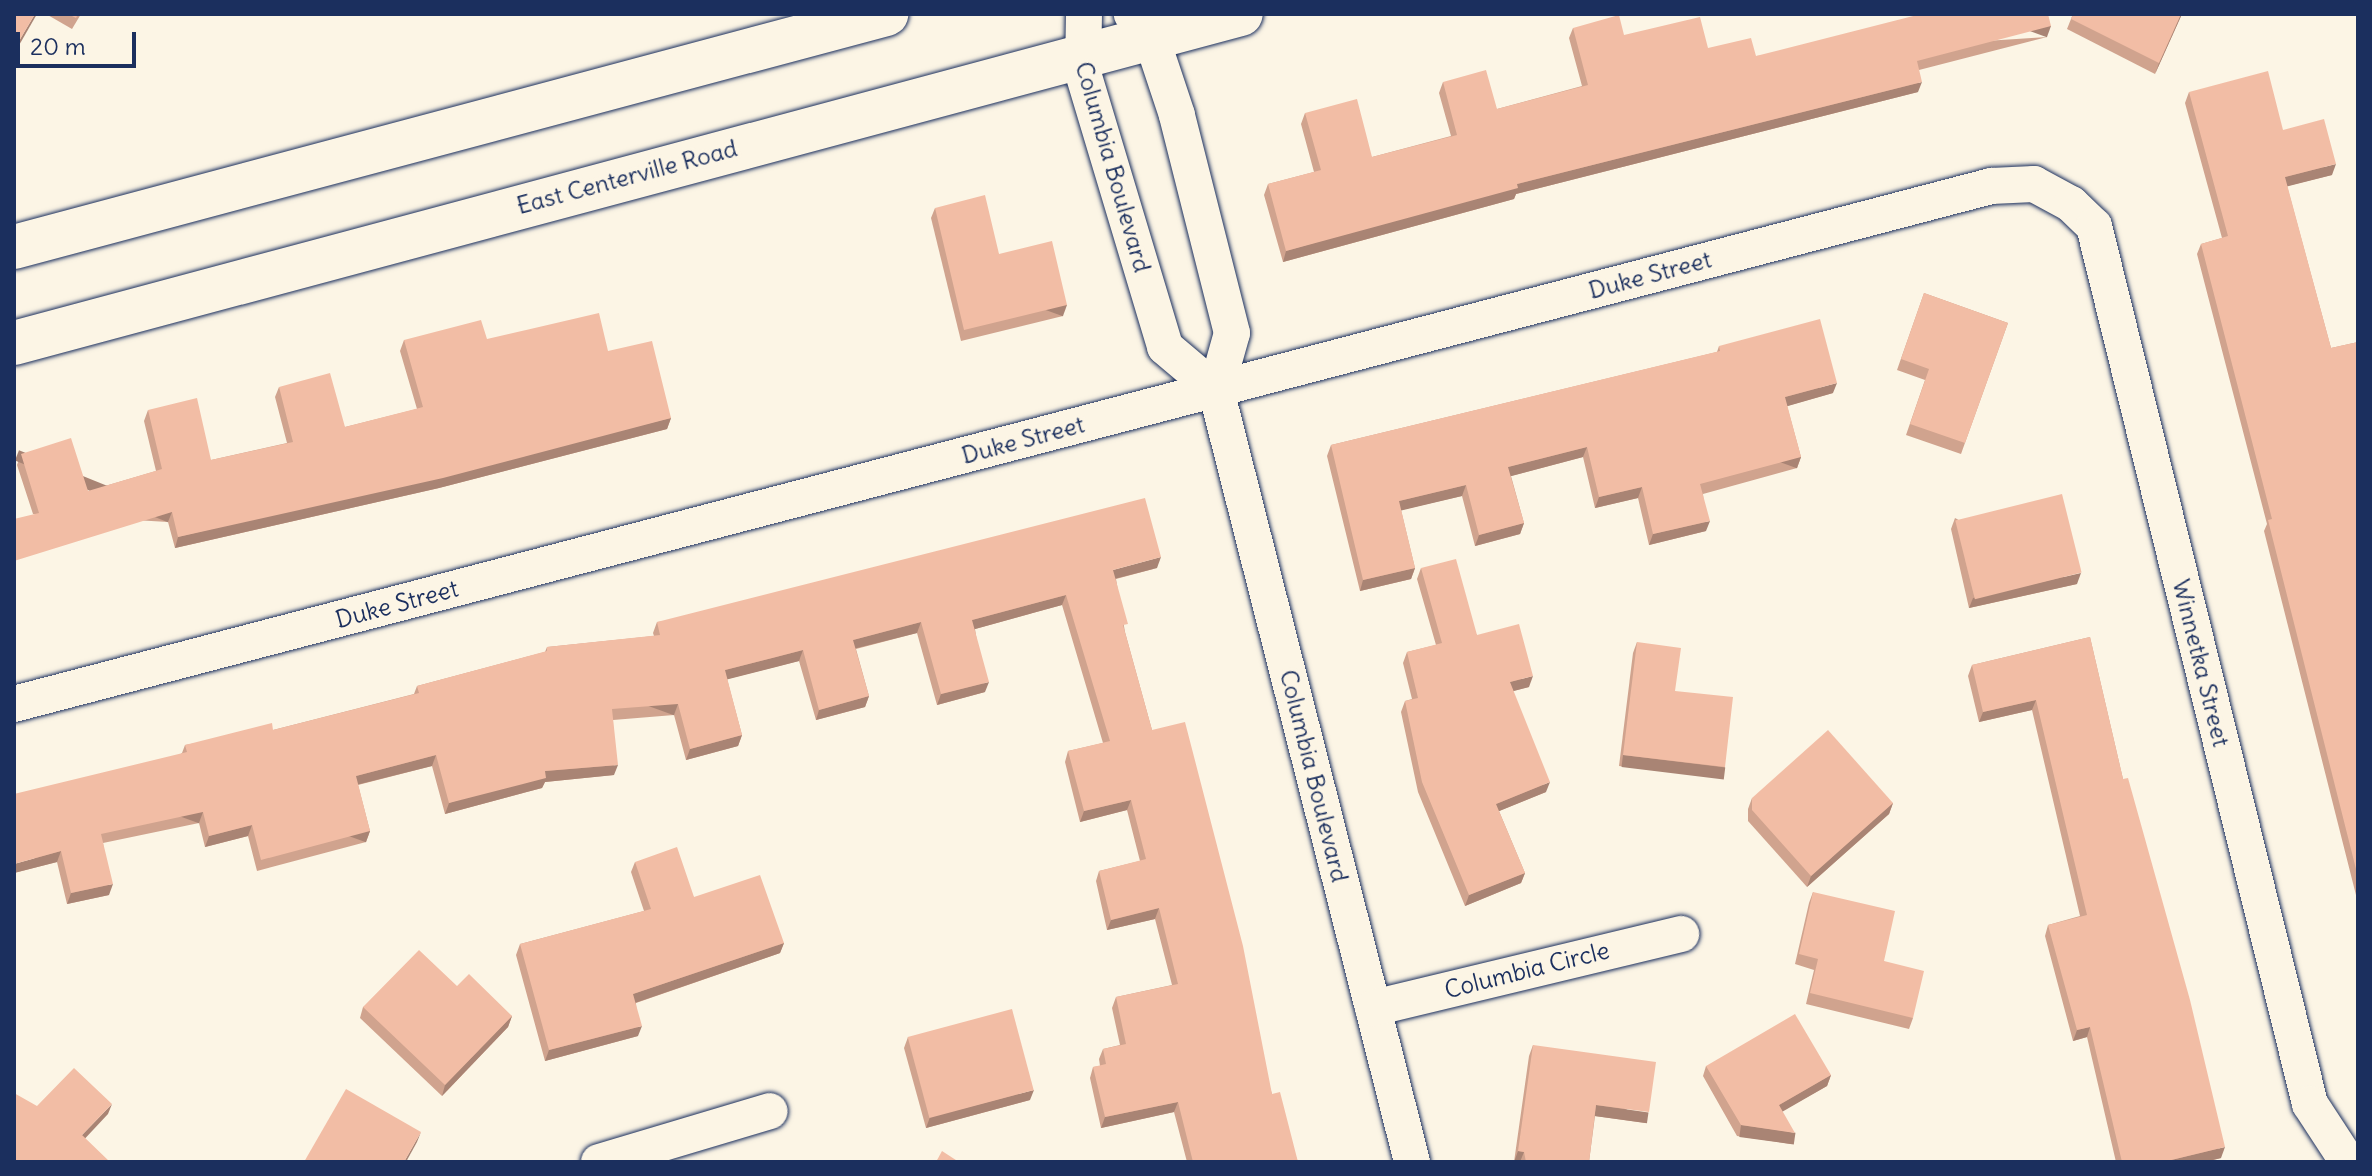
<!DOCTYPE html>
<html>
<head>
<meta charset="utf-8">
<style>
  body { margin:0 }
  #map { position:relative; width:2372px; height:1176px; overflow:hidden; background:#fcf5e5; font-family:Delius,sans-serif }
  div>[style] { position:absolute }
  [style*='--x'] { left:calc(var(--x)*1px); top:calc(var(--y)*1px); width:calc(var(--w)*1px); rotate:calc(var(--a)*1deg) }
  .roads { filter:drop-shadow(0 0 2px #1b2f5e) drop-shadow(0 0 2px #1b2f5e) }
  .street>* { height:36px; margin:-18px; padding:0 18px; transform-origin:18px; border-radius:18px; background:#fcf5e5 }
  .secondary>* { height:44px; margin:-22px; padding:0 22px; transform-origin:22px; border-radius:22px; background:#fcf5e5 }
  .wall>* { inset:0; background:#d0a38e }
  .shaded-wall>* { inset:0; background:#a98474; transform-origin:0 0 }
  .building>* { inset:0; background:#f2bda5; transform-origin:0 0 }
  span { translate:-50% -50%; white-space:nowrap; text-align:center; line-height:1.15; -webkit-text-stroke:7px #fcf5e5; paint-order:stroke }
  .street-label { font-size:24px; color:#1b2f5e }
  .frame { position:absolute; inset:0; border:16px solid #1b2f5e; pointer-events:none }
  .scale { position:absolute; left:16px; top:32px; width:120px; height:36px; box-sizing:border-box; border:4px solid #1b2f5e; border-top:0; padding-left:10px; font-size:24px; line-height:28px; white-space:nowrap; color:#1b2f5e; -webkit-text-stroke:6px #fcf5e5; paint-order:stroke }
</style>
</head>
<body>
<div id="map">
  <div class="roads">
    <div class="street">
      <i style="--x:1084;--y:14;--w:59;--a:91"></i>
      <i style="--x:1083;--y:73;--w:286;--a:73.3"></i>
      <i style="--x:1165;--y:347;--w:67;--a:40.1"></i>
      <i style="--x:1216;--y:390;--w:59;--a:-74.3"></i>
      <i style="--x:1232;--y:333;--w:225;--a:-104.2"></i>
      <i style="--x:1177;--y:115;--w:82;--a:-108.4"></i>
      <i style="--x:1151;--y:37;--w:30;--a:-130"></i>
      <i style="--x:1216;--y:390;--w:796;--a:75.75"></i>
      <i style="--x:14;--y:704;--w:2044;--a:-14.68"></i>
      <i style="--x:1991;--y:186;--w:43;--a:-2.7"></i>
      <i style="--x:2034;--y:184;--w:42;--a:28.4"></i>
      <i style="--x:2071;--y:204;--w:32;--a:44"></i>
      <i style="--x:2094;--y:226;--w:904;--a:76.18"></i>
      <i style="--x:2310;--y:1104;--w:69;--a:56.8"></i>
      <i style="--x:1373;--y:1008;--w:317;--a:-13.5"></i>
      <i style="--x:599;--y:1162;--w:178;--a:-16.6"></i>
    </div>
    <div class="secondary">
      <i style="--x:14;--y:247;--w:903;--a:-14.96"></i>
      <i style="--x:14;--y:343;--w:1270;--a:-15.01"></i>
    </div>
  </div>
  <div class="wall">
    <i style="clip-path:polygon(46px 14px,81px 14px,72px 29px)"></i>
    <i style="clip-path:polygon(2073px 14px,2182px 14px,2155px 74px,2067px 29px)"></i>
    <i style="clip-path:polygon(1573px 28px,1756px 56px,2047px 37px,1919px 70px,1918px 92px,1516px 194px,1514px 199px,1283px 262px,1264px 195px,1268px 184px,1314px 172px,1301px 124px,1305px 113px,1372px 157px,1451px 136px,1439px 93px,1443px 82px,1497px 109px,1582px 86px,1569px 38px)"></i>
    <i style="clip-path:polygon(2189px 92px,2283px 130px,2332px 175px,2287px 186px,2331px 348px,2358px 342px,2358px 903px,2264px 531px,2267px 524px,2197px 254px,2201px 244px,2222px 238px,2185px 103px)"></i>
    <i style="clip-path:polygon(935px 208px,999px 254px,1063px 316px,961px 341px,931px 218px)"></i>
    <i style="clip-path:polygon(1924px 293px,2008px 323px,1961px 454px,1906px 435px,1925px 380px,1897px 370px)"></i>
    <i style="clip-path:polygon(487px 339px,608px 351px,671px 418px,667px 429px,439px 488px,175px 548px,168px 522px,33px 514px,17px 465px,21px 454px,88px 491px,156px 471px,144px 421px,148px 410px,211px 460px,287px 443px,275px 397px,279px 387px,345px 427px,417px 409px,400px 351px,404px 340px)"></i>
    <i style="clip-path:polygon(1719px 346px,1833px 393px,1787px 406px,1801px 457px,1797px 468px,1703px 494px,1706px 531px,1649px 545px,1638px 498px,1595px 508px,1583px 457px,1511px 476px,1524px 523px,1520px 534px,1475px 546px,1462px 496px,1401px 510px,1415px 568px,1411px 579px,1360px 591px,1327px 456px,1331px 445px,1717px 352px)"></i>
    <i style="clip-path:polygon(1955px 518px,2077px 584px,1969px 608px,1951px 529px)"></i>
    <i style="clip-path:polygon(1157px 568px,1116px 579px,1125px 632px,1152px 730px,1272px 1094px,1298px 1162px,1187px 1162px,1174px 1112px,1101px 1128px,1090px 1078px,1093px 1067px,1100px 1066px,1099px 1059px,1103px 1049px,1120px 1045px,1112px 1008px,1116px 997px,1172px 985px,1155px 919px,1107px 930px,1096px 881px,1099px 871px,1140px 861px,1127px 810px,1080px 822px,1065px 762px,1068px 751px,1103px 743px,1062px 605px,975px 629px,985px 692px,937px 705px,917px 633px,856px 649px,869px 696px,865px 707px,816px 720px,799px 661px,727px 679px,742px 735px,738px 746px,686px 760px,674px 715px,613px 720px,614px 775px,545px 782px,542px 788px,445px 814px,432px 766px,358px 785px,370px 831px,366px 842px,257px 871px,248px 836px,205px 847px,199px 823px,103px 843px,109px 895px,67px 904px,57px 862px,14px 873px,182px 753px,185px 745px,273px 730px,414px 694px,417px 686px,545px 652px,547px 647px,654px 636px,653px 633px,657px 622px)"></i>
    <i style="clip-path:polygon(1421px 568px,1477px 635px,1529px 687px,1513px 691px,1546px 792px,1499px 811px,1525px 873px,1521px 883px,1465px 906px,1418px 792px,1401px 712px,1405px 701px,1412px 699px,1403px 663px,1407px 652px,1436px 645px,1417px 579px)"></i>
    <i style="clip-path:polygon(2090px 637px,2123px 779px,2221px 1158px,2205px 1162px,2116px 1162px,2087px 1037px,2073px 1041px,2045px 936px,2048px 925px,2080px 916px,2032px 710px,1979px 722px,1968px 676px,1972px 665px)"></i>
    <i style="clip-path:polygon(1637px 642px,1675px 691px,1725px 767px,1721px 778px,1619px 766px,1633px 653px)"></i>
    <i style="clip-path:polygon(1752px 798px,1893px 803px,1889px 814px,1807px 887px,1748px 821px,1748px 809px)"></i>
    <i style="clip-path:polygon(635px 862px,694px 897px,784px 943px,780px 953px,636px 1003px,638px 1036px,545px 1061px,516px 955px,520px 944px,644px 911px,631px 872px)"></i>
    <i style="clip-path:polygon(1813px 892px,1884px 961px,1913px 1018px,1909px 1029px,1806px 1004px,1814px 970px,1795px 964px,1809px 903px)"></i>
    <i style="clip-path:polygon(457px 986px,512px 1016px,508px 1027px,442px 1096px,360px 1018px,363px 1007px)"></i>
    <i style="clip-path:polygon(908px 1037px,1030px 1100px,926px 1128px,904px 1048px)"></i>
    <i style="clip-path:polygon(1533px 1045px,1646px 1123px,1595px 1116px,1589px 1162px,1514px 1162px,1529px 1056px)"></i>
    <i style="clip-path:polygon(1706px 1066px,1831px 1075px,1827px 1086px,1782px 1111px,1791px 1144px,1737px 1136px,1703px 1076px)"></i>
  </div>
  <div class="shaded-wall">
    <i style="clip-path:polygon(35px 14px,37px 14px,14px 54px,16px 46px)"></i>
    <i style="clip-path:polygon(2181px 14px,2182px 14px,2155px 74px,2159px 63px)"></i>
    <i style="left:2051px;top:26px;width:12px;height:138px;rotate:110deg"></i>
    <i style="clip-path:polygon(1922px 82px,1918px 92px,1516px 194px,1514px 199px,1283px 262px,1286px 251px,1517px 184px)"></i>
    <i style="clip-path:polygon(2336px 164px,2332px 175px,2281px 188px,2285px 177px)"></i>
    <i style="left:1067px;top:305px;width:12px;height:106px;rotate:110deg"></i>
    <i style="clip-path:polygon(1837px 383px,1833px 393px,1781px 408px,1785px 397px)"></i>
    <i style="clip-path:polygon(671px 418px,667px 429px,439px 488px,175px 548px,178px 537px)"></i>
    <i style="clip-path:polygon(1587px 447px,1583px 457px,1504px 478px,1508px 467px)"></i>
    <i style="left:1801px;top:457px;width:12px;height:105px;rotate:110deg"></i>
    <i style="clip-path:polygon(1466px 485px,1462px 496px,1395px 512px,1399px 501px)"></i>
    <i style="clip-path:polygon(1642px 487px,1638px 498px,1595px 508px,1599px 497px)"></i>
    <i style="left:172px;top:512px;width:11px;height:165px;rotate:112deg"></i>
    <i style="clip-path:polygon(1710px 521px,1706px 531px,1649px 545px,1653px 534px)"></i>
    <i style="clip-path:polygon(1524px 523px,1520px 534px,1475px 546px,1479px 535px)"></i>
    <i style="clip-path:polygon(1161px 557px,1157px 568px,1110px 580px,1113px 570px)"></i>
    <i style="clip-path:polygon(1415px 568px,1411px 579px,1360px 591px,1363px 580px)"></i>
    <i style="clip-path:polygon(2081px 573px,2077px 584px,1969px 608px,1973px 598px)"></i>
    <i style="clip-path:polygon(1066px 595px,1062px 605px,968px 631px,972px 620px)"></i>
    <i style="clip-path:polygon(921px 622px,917px 633px,849px 650px,853px 640px)"></i>
    <i style="clip-path:polygon(803px 650px,799px 661px,721px 681px,725px 670px)"></i>
    <i style="clip-path:polygon(1533px 676px,1529px 687px,1506px 693px,1510px 682px)"></i>
    <i style="clip-path:polygon(989px 682px,985px 692px,937px 705px,941px 694px)"></i>
    <i style="clip-path:polygon(869px 696px,865px 707px,816px 720px,819px 710px)"></i>
    <i style="clip-path:polygon(2036px 700px,2032px 710px,1979px 722px,1983px 712px)"></i>
    <i style="left:678px;top:704px;width:12px;height:66px;rotate:110deg"></i>
    <i style="clip-path:polygon(742px 735px,738px 746px,686px 760px,690px 749px)"></i>
    <i style="clip-path:polygon(436px 755px,432px 766px,352px 786px,356px 776px)"></i>
    <i style="left:1623px;top:755px;width:103px;height:12px;rotate:7deg"></i>
    <i style="clip-path:polygon(618px 765px,614px 775px,545px 782px,542px 788px,445px 814px,449px 803px,545px 771px)"></i>
    <i style="clip-path:polygon(1550px 782px,1546px 792px,1492px 814px,1496px 804px)"></i>
    <i style="clip-path:polygon(1131px 800px,1127px 810px,1080px 822px,1084px 811px)"></i>
    <i style="clip-path:polygon(1893px 803px,1889px 814px,1807px 887px,1811px 876px)"></i>
    <i style="left:203px;top:812px;width:12px;height:104px;rotate:110deg"></i>
    <i style="clip-path:polygon(252px 825px,248px 836px,205px 847px,209px 836px)"></i>
    <i style="left:370px;top:831px;width:12px;height:113px;rotate:110deg"></i>
    <i style="clip-path:polygon(61px 851px,57px 862px,14px 873px,14px 864px)"></i>
    <i style="clip-path:polygon(1525px 873px,1521px 883px,1465px 906px,1469px 895px)"></i>
    <i style="clip-path:polygon(113px 884px,109px 895px,67px 904px,71px 893px)"></i>
    <i style="clip-path:polygon(1159px 908px,1155px 919px,1107px 930px,1111px 920px)"></i>
    <i style="clip-path:polygon(784px 943px,780px 953px,629px 1005px,633px 994px)"></i>
    <i style="clip-path:polygon(512px 1016px,508px 1027px,442px 1096px,445px 1085px)"></i>
    <i style="clip-path:polygon(642px 1026px,638px 1036px,545px 1061px,549px 1050px)"></i>
    <i style="clip-path:polygon(2090px 1027px,2087px 1037px,2073px 1041px,2077px 1030px)"></i>
    <i style="clip-path:polygon(1831px 1075px,1827px 1086px,1775px 1116px,1779px 1105px)"></i>
    <i style="clip-path:polygon(1034px 1090px,1030px 1100px,926px 1128px,930px 1117px)"></i>
    <i style="clip-path:polygon(1178px 1102px,1174px 1112px,1101px 1128px,1105px 1117px)"></i>
    <i style="clip-path:polygon(112px 1104px,108px 1114px,78px 1146px,82px 1135px)"></i>
    <i style="left:1596px;top:1105px;width:53px;height:11px;rotate:8deg"></i>
    <i style="left:1741px;top:1125px;width:55px;height:12px;rotate:8deg"></i>
    <i style="clip-path:polygon(421px 1132px,417px 1142px,406px 1162px,404px 1162px)"></i>
    <i style="clip-path:polygon(2225px 1147px,2221px 1158px,2205px 1162px,2163px 1162px)"></i>
    <i style="clip-path:polygon(1518px 1151px,1524px 1152px,1520px 1162px,1514px 1162px)"></i>
  </div>
  <div class="building">
    <i style="clip-path:polygon(14px 14px,35px 14px,16px 46px,14px 45px)"></i>
    <i style="clip-path:polygon(68px 14px,78px 14px,76px 18px)"></i>
    <i style="clip-path:polygon(1921px 14px,2048px 14px,2051px 26px,1917px 61px,1922px 82px,1517px 184px,1518px 188px,1286px 251px,1268px 184px,1321px 170px,1305px 113px,1357px 99px,1372px 157px,1457px 135px,1443px 82px,1486px 70px,1497px 109px,1588px 85px,1573px 28px,1619px 15px,1624px 35px,1700px 17px,1708px 48px,1751px 38px,1756px 56px)"></i>
    <i style="clip-path:polygon(2073px 14px,2181px 14px,2159px 63px,2071px 19px)"></i>
    <i style="clip-path:polygon(2268px 71px,2283px 130px,2324px 119px,2336px 164px,2285px 177px,2331px 348px,2358px 342px,2358px 547px,2356px 548px,2358px 555px,2358px 877px,2268px 520px,2272px 519px,2201px 244px,2228px 236px,2189px 92px)"></i>
    <i style="clip-path:polygon(985px 195px,999px 254px,1052px 241px,1067px 305px,964px 330px,935px 208px)"></i>
    <i style="clip-path:polygon(1924px 293px,2008px 323px,1965px 443px,1910px 424px,1929px 369px,1901px 359px)"></i>
    <i style="clip-path:polygon(599px 313px,608px 351px,652px 341px,671px 418px,443px 478px,178px 537px,172px 512px,14px 561px,14px 519px,39px 513px,21px 454px,71px 438px,88px 491px,162px 469px,148px 410px,197px 398px,211px 460px,293px 442px,279px 387px,330px 373px,345px 427px,423px 407px,404px 340px,481px 320px,487px 339px)"></i>
    <i style="clip-path:polygon(1820px 319px,1837px 383px,1785px 397px,1801px 457px,1700px 484px,1710px 521px,1653px 534px,1642px 487px,1599px 497px,1587px 447px,1508px 467px,1524px 523px,1479px 535px,1466px 485px,1399px 501px,1415px 568px,1363px 580px,1331px 445px,1720px 351px,1719px 346px)"></i>
    <i style="left:2062px;top:494px;width:81px;height:110px;rotate:76deg"></i>
    <i style="clip-path:polygon(1145px 498px,1161px 557px,1113px 570px,1128px 624px,1123px 625px,1152px 730px,1185px 722px,1243px 946px,1272px 1094px,1280px 1092px,1298px 1162px,1193px 1162px,1178px 1102px,1105px 1117px,1093px 1067px,1106px 1064px,1103px 1049px,1126px 1044px,1116px 997px,1178px 984px,1159px 908px,1111px 920px,1099px 871px,1146px 859px,1131px 800px,1084px 811px,1068px 751px,1110px 741px,1066px 595px,972px 620px,989px 682px,941px 694px,921px 622px,853px 640px,869px 696px,819px 710px,803px 650px,725px 670px,742px 735px,690px 749px,678px 704px,612px 709px,618px 765px,545px 771px,546px 778px,449px 803px,436px 755px,356px 776px,370px 831px,261px 860px,252px 825px,209px 836px,203px 812px,101px 834px,113px 884px,71px 893px,61px 851px,14px 864px,14px 794px,187px 752px,185px 745px,272px 723px,273px 730px,419px 693px,417px 686px,547px 651px,547px 647px,660px 635px,657px 622px)"></i>
    <i style="clip-path:polygon(1456px 559px,1477px 635px,1519px 624px,1533px 676px,1510px 682px,1550px 782px,1496px 804px,1525px 873px,1469px 895px,1422px 782px,1405px 701px,1418px 698px,1407px 652px,1442px 643px,1421px 568px)"></i>
    <i style="clip-path:polygon(2090px 637px,2123px 779px,2128px 778px,2190px 1000px,2225px 1147px,2163px 1162px,2122px 1162px,2090px 1027px,2077px 1030px,2048px 925px,2087px 915px,2036px 700px,1983px 712px,1972px 665px)"></i>
    <i style="clip-path:polygon(1637px 642px,1681px 648px,1675px 691px,1733px 697px,1725px 767px,1623px 755px)"></i>
    <i style="clip-path:polygon(1828px 730px,1893px 803px,1811px 876px,1752px 810px,1752px 798px)"></i>
    <i style="clip-path:polygon(677px 847px,694px 897px,760px 875px,784px 943px,633px 994px,642px 1026px,549px 1050px,520px 944px,651px 909px,635px 862px)"></i>
    <i style="clip-path:polygon(1813px 892px,1895px 911px,1884px 961px,1924px 971px,1913px 1018px,1810px 993px,1818px 959px,1799px 954px)"></i>
    <i style="clip-path:polygon(419px 950px,457px 986px,469px 974px,512px 1016px,445px 1085px,363px 1007px)"></i>
    <i style="left:1012px;top:1009px;width:84px;height:108px;rotate:75deg"></i>
    <i style="clip-path:polygon(1795px 1014px,1831px 1075px,1779px 1105px,1795px 1133px,1741px 1125px,1706px 1066px)"></i>
    <i style="clip-path:polygon(1533px 1045px,1656px 1062px,1649px 1112px,1596px 1105px,1589px 1162px,1526px 1162px,1524px 1152px,1518px 1151px)"></i>
    <i style="clip-path:polygon(74px 1068px,112px 1104px,82px 1135px,110px 1162px,14px 1162px,14px 1093px,37px 1106px)"></i>
    <i style="clip-path:polygon(346px 1089px,421px 1132px,404px 1162px,304px 1162px)"></i>
    <i style="clip-path:polygon(942px 1151px,959px 1162px,936px 1162px)"></i>
  </div>
  <div class="street-label">
    <span style="left:1113px;top:167px;rotate:74deg">Columbia Boulevard</span>
    <span style="left:627px;top:177px;rotate:-15deg">East Centerville Road</span>
    <span style="left:1650px;top:275px;rotate:-15deg">Duke Street</span>
    <span style="left:1023px;top:440px;rotate:-15deg">Duke Street</span>
    <span style="left:397px;top:604px;rotate:-15deg">Duke Street</span>
    <span style="left:2201px;top:663px;rotate:76deg">Winnetka Street</span>
    <span style="left:1314px;top:776px;rotate:76deg">Columbia Boulevard</span>
    <span style="left:1527px;top:970px;rotate:-14deg">Columbia Circle</span>
  </div>
  <div class="frame"></div>
  <div class="scale">20 m</div>
</div>
</body>
</html>
